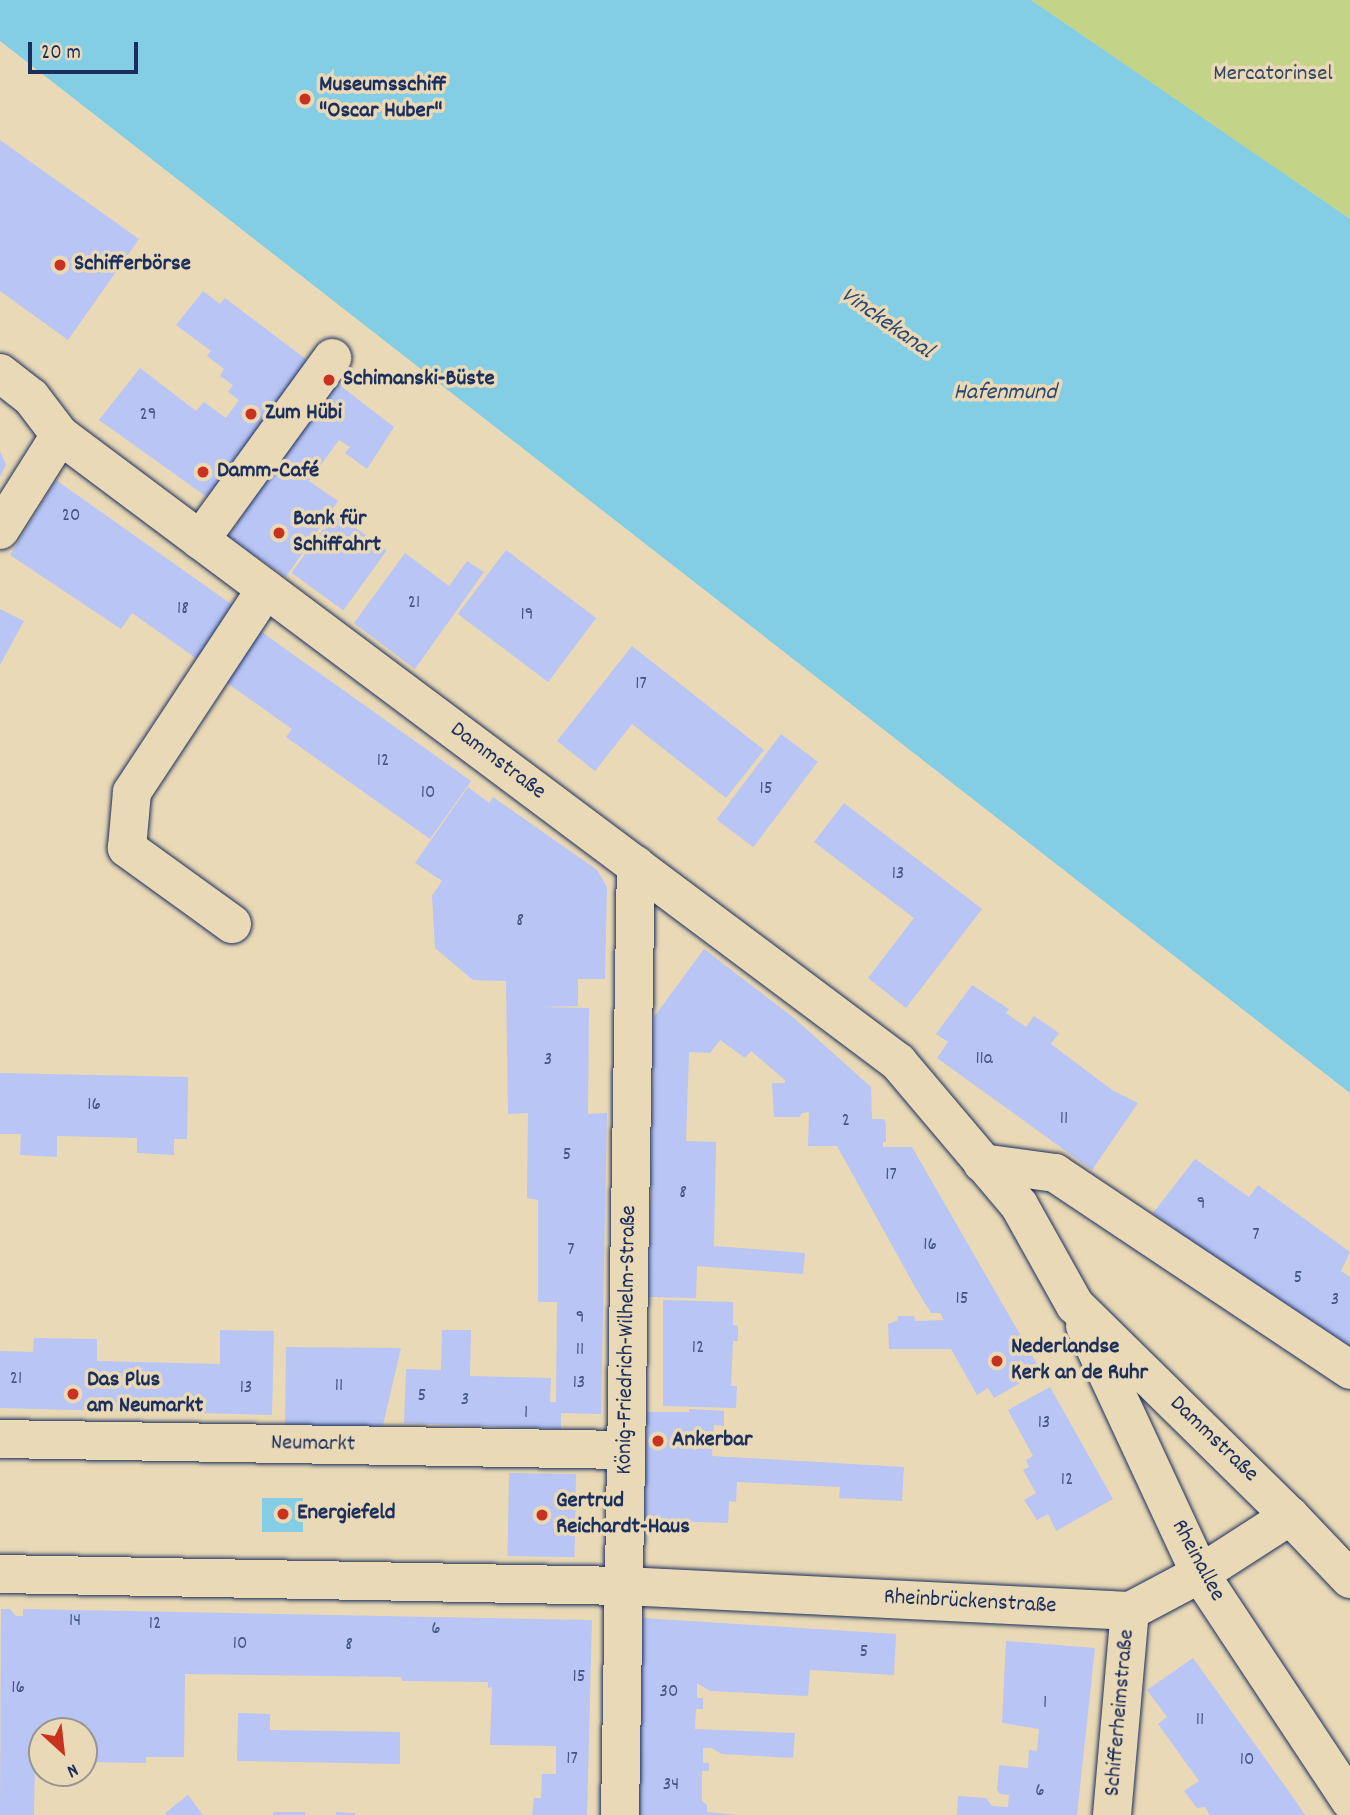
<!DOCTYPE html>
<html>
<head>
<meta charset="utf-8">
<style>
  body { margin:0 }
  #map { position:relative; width:1350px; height:1815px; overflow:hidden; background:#ead9b6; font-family:Dekko,sans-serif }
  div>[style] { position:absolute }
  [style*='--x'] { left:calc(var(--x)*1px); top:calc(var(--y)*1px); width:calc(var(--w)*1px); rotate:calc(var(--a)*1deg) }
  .green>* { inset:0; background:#c3d488 }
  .water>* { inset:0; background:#84cee5; transform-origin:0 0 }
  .building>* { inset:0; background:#b8c5f5; transform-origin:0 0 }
  .roads { filter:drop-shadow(0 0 2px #1b2f5e) drop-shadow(0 0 2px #1b2f5e) }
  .minor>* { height:38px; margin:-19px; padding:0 19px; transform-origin:19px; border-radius:19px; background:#ead9b6 }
  .dots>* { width:19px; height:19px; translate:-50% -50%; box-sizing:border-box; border:4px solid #ead9b6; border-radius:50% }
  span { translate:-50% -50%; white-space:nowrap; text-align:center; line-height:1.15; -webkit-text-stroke:7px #ead9b6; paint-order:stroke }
  .number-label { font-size:19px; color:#425484 }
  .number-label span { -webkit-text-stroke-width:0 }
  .park-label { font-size:23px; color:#344864 }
  .poi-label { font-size:23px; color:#1b2f5e; font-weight:700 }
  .left { translate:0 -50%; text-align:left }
  .street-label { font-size:23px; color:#1b2f5e }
  .water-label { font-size:24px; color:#2b4772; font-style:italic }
  .north { position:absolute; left:28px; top:1717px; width:70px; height:70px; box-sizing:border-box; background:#ead9b6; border:2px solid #979593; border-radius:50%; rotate:153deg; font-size:19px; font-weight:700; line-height:28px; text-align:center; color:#1b2f5e }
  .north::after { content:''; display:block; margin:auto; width:24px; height:32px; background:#c8321e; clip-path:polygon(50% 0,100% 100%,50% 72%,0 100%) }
  .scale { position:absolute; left:28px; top:42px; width:110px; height:32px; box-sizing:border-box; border:4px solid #1b2f5e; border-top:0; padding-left:9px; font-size:21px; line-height:24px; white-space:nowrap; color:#1b2f5e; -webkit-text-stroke:5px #ead9b6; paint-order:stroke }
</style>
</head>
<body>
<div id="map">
  <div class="green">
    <i style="clip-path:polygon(1031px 0,1350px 0,1350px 219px,1174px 99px)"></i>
  </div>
  <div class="water">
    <i style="clip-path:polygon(0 0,1031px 0,1350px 219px,1350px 1093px,0 41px)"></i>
    <i style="left:262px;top:1498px;width:41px;height:34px"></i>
  </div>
  <div class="building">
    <i style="clip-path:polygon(0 140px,139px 239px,68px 340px,0 291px)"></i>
    <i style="clip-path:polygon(203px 291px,220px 304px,225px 298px,311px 363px,211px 500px,99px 420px,140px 368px,196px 411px,204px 402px,226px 418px,239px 400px,228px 392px,233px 385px,220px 376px,224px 369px,207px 356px,211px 351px,176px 325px)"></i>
    <i style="clip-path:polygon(333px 380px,394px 427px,367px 469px,345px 453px,350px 447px,339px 440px,309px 481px,338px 501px,286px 577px,228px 537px)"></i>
    <i style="clip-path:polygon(0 451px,6px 465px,0 477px)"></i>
    <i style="clip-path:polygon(56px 480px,234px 606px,197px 659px,132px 613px,121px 629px,10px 555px)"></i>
    <i style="left:335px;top:513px;width:64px;height:74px;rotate:36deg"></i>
    <i style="left:506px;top:550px;width:113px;height:80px;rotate:37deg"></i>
    <i style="clip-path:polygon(405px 553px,449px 586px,467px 561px,484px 572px,415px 669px,354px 623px)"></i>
    <i style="clip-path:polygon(0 609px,24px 621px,0 665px)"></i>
    <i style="clip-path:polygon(256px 628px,471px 781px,430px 839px,286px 737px,292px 729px,220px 678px)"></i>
    <i style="clip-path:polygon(632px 646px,764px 750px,726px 798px,632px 724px,595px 771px,557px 741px)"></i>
    <i style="left:781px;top:734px;width:46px;height:107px;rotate:37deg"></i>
    <i style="clip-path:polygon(468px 787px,489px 803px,493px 797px,597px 870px,607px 887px,605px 979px,578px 979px,578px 1006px,537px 1007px,589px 1008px,588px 1114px,607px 1113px,601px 1414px,561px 1413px,561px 1429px,404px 1423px,406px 1369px,441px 1370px,442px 1330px,471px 1330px,470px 1376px,551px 1378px,550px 1402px,556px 1402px,557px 1302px,538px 1302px,538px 1200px,527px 1198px,528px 1113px,508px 1114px,506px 981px,473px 980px,435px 948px,432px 896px,442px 881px,415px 863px)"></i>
    <i style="clip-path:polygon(844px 803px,982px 909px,906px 1008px,868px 978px,914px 918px,814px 842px)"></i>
    <i style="clip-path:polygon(704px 949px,794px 1018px,871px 1087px,872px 1119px,884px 1119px,886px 1124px,886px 1142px,883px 1142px,883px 1147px,912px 1147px,1041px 1371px,994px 1398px,988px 1388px,977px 1395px,951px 1349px,889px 1349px,888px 1324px,897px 1321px,898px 1316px,914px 1316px,915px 1321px,944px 1320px,940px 1313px,931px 1313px,915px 1287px,837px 1146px,808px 1146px,809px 1112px,802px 1113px,799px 1117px,774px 1117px,772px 1083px,785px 1083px,785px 1080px,751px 1051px,745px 1058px,720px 1040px,710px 1053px,689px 1052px,686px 1141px,716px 1142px,714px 1246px,805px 1253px,803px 1274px,697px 1266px,696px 1298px,649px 1297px,654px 1017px)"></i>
    <i style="clip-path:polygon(972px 985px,1009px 1009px,1006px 1013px,1026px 1027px,1034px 1016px,1059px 1033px,1051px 1044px,1112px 1090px,1138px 1103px,1092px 1170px,937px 1058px,948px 1042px,936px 1034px)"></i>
    <i style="clip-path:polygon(0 1073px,188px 1077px,187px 1139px,174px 1139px,174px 1155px,137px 1153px,137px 1138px,57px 1136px,57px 1157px,20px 1155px,21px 1134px,0 1134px)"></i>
    <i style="clip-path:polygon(1195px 1159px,1249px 1197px,1258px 1185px,1350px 1252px,1341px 1271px,1350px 1277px,1350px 1357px,1153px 1213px)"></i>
    <i style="clip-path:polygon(663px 1300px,733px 1302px,733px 1325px,738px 1326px,738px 1341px,733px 1341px,731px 1386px,737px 1386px,736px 1408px,663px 1406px)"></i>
    <i style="clip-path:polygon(220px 1330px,274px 1331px,272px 1415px,0 1408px,0 1351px,33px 1352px,34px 1338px,97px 1339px,97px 1361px,220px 1364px)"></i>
    <i style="clip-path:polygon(286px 1347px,401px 1348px,383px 1425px,342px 1431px,285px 1427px)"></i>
    <i style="clip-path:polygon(1050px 1387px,1113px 1499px,1056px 1531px,1048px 1514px,1037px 1520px,1024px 1500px,1036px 1493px,1023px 1470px,1029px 1467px,1026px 1460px,1033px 1456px,1008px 1410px)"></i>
    <i style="clip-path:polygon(689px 1409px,724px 1411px,724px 1426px,714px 1425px,712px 1456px,904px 1467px,902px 1501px,839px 1498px,840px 1487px,737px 1482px,736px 1502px,729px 1501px,728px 1523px,645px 1520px,647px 1412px,689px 1412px)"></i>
    <i style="left:509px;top:1473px;width:67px;height:83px;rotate:1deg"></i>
    <i style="clip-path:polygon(1px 1609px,10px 1609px,16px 1616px,23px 1616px,23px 1609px,592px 1620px,587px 1815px,532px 1815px,534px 1798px,541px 1798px,542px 1774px,556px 1774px,556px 1746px,490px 1745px,492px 1687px,488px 1688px,488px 1682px,402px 1681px,401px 1677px,185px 1674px,184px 1757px,146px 1757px,146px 1763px,84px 1762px,84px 1731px,42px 1731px,42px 1761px,35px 1761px,34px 1815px,0 1815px)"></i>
    <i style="clip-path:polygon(643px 1618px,896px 1634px,894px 1675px,810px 1670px,808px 1696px,710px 1691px,697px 1683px,697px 1698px,703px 1698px,703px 1709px,696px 1709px,695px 1729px,795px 1733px,793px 1758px,722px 1754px,711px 1748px,703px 1748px,703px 1763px,709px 1763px,709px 1771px,702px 1771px,702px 1801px,707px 1805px,707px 1812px,738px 1815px,639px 1815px)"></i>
    <i style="clip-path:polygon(1006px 1641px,1095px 1648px,1077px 1815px,957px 1815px,958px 1796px,986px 1798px,992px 1806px,1008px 1807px,1009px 1795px,1000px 1794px,997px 1790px,999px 1765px,1028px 1768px,1029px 1750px,1037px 1751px,1039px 1729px,1002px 1723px)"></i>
    <i style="clip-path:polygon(1193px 1658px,1290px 1793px,1305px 1815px,1210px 1815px,1205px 1807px,1197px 1808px,1184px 1791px,1199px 1781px,1158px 1724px,1167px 1717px,1147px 1690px)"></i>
    <i style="clip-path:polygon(238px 1713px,270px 1714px,270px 1730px,400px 1732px,400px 1764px,237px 1761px)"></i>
    <i style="clip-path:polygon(188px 1795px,203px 1815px,167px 1815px,165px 1813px)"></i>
    <i style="left:273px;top:1812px;width:32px;height:3px"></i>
    <i style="clip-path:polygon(336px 1812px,355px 1813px,355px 1815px,336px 1815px)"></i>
  </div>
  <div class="roads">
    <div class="minor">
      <i style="--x:0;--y:373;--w:39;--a:38"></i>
      <i style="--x:31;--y:397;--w:48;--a:52.7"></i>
      <i style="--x:60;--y:435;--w:1047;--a:36.8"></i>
      <i style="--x:898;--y:1062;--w:187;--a:49.8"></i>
      <i style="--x:1019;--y:1205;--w:115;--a:60.8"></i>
      <i style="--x:1075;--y:1305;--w:301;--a:44.5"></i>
      <i style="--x:1290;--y:1516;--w:87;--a:46.4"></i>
      <i style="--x:0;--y:530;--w:112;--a:-57.7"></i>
      <i style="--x:200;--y:540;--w:225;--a:-54"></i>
      <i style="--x:232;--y:924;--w:130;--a:-144.1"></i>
      <i style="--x:127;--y:848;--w:56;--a:-84.9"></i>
      <i style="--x:132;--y:792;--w:243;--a:-56.6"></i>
      <i style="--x:982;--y:1163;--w:74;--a:7.8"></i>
      <i style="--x:1055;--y:1173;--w:355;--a:33.7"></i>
      <i style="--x:1085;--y:1326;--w:273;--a:65.1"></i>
      <i style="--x:1200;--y:1574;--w:272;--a:56.5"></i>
      <i style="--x:0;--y:1439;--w:626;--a:1.01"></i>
      <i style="--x:0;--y:1574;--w:624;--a:1.1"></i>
      <i style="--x:624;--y:1586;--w:507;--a:2.83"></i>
      <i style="--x:1130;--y:1611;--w:79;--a:-27.9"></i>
      <i style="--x:1200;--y:1574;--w:107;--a:-32.8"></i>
      <i style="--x:620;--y:1815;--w:950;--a:-89.04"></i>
      <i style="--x:1112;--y:1815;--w:205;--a:-85"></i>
    </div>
  </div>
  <div class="dots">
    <i style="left:305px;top:99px;background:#c8321e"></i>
    <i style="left:60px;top:265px;background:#c8321e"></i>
    <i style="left:329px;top:380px;background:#c8321e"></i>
    <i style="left:251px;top:414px;background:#c8321e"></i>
    <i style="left:203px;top:472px;background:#c8321e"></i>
    <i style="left:279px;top:533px;background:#c8321e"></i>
    <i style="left:997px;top:1361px;background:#c8321e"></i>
    <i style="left:73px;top:1394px;background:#c8321e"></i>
    <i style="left:658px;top:1441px;background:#c8321e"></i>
    <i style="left:283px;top:1514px;background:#c8321e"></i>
    <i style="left:542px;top:1515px;background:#c8321e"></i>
  </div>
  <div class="number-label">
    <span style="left:148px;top:416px">29</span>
    <span style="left:71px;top:517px">20</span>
    <span style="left:414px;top:604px">21</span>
    <span style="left:183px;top:610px">18</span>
    <span style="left:527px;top:616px">19</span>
    <span style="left:641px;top:685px">17</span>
    <span style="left:383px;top:762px">12</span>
    <span style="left:766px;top:790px">15</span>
    <span style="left:428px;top:794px">10</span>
    <span style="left:898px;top:875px">13</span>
    <span style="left:520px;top:922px">8</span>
    <span style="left:984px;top:1060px">11a</span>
    <span style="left:548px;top:1061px">3</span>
    <span style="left:94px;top:1106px">16</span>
    <span style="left:1064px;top:1120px">11</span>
    <span style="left:846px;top:1122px">2</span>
    <span style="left:567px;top:1156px">5</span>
    <span style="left:891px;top:1176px">17</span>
    <span style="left:683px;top:1194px">8</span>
    <span style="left:1201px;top:1205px">9</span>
    <span style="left:1256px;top:1236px">7</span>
    <span style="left:930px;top:1246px">16</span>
    <span style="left:571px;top:1251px">7</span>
    <span style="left:1298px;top:1279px">5</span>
    <span style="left:962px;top:1300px">15</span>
    <span style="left:1335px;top:1301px">3</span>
    <span style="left:580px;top:1319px">9</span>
    <span style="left:698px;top:1349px">12</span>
    <span style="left:580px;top:1351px">11</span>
    <span style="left:16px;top:1380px">21</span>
    <span style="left:579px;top:1384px">13</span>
    <span style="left:339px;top:1387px">11</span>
    <span style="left:246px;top:1389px">13</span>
    <span style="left:422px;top:1397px">5</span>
    <span style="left:465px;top:1401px">3</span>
    <span style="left:526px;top:1414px">1</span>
    <span style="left:1044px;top:1424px">13</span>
    <span style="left:1067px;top:1481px">12</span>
    <span style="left:75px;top:1622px">14</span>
    <span style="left:155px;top:1625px">12</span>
    <span style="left:436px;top:1630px">6</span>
    <span style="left:240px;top:1645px">10</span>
    <span style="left:349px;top:1646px">8</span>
    <span style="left:864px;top:1653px">5</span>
    <span style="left:579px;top:1678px">15</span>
    <span style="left:18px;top:1689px">16</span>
    <span style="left:669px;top:1693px">30</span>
    <span style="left:1045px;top:1704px">1</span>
    <span style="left:1200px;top:1721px">11</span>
    <span style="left:572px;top:1760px">17</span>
    <span style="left:1247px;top:1761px">10</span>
    <span style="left:671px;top:1786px">34</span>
    <span style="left:1040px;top:1792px">6</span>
  </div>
  <div class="park-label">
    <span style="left:1273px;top:75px">Mercatorinsel</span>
  </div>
  <div class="poi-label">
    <span class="left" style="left:319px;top:99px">Museumsschiff<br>"Oscar Huber"</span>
    <span class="left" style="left:74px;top:265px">Schifferbörse</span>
    <span class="left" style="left:343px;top:380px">Schimanski-Büste</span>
    <span class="left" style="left:265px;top:414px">Zum Hübi</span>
    <span class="left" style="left:217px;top:472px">Damm-Café</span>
    <span class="left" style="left:293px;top:533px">Bank für<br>Schiffahrt</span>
    <span class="left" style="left:1011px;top:1361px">Nederlandse<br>Kerk an de Ruhr</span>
    <span class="left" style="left:87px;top:1394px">Das Plus<br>am Neumarkt</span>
    <span class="left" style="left:672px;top:1441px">Ankerbar</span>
    <span class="left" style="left:556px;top:1515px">Gertrud<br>Reichardt-Haus</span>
    <span class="left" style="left:297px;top:1514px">Energiefeld</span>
  </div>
  <div class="street-label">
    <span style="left:497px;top:762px;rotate:37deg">Dammstraße</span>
    <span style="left:628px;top:1340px;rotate:-89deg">König-Friedrich-Wilhelm-Straße</span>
    <span style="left:1213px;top:1440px;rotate:44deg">Dammstraße</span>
    <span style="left:313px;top:1445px;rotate:1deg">Neumarkt</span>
    <span style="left:1197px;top:1561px;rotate:62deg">Rheinallee</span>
    <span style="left:970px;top:1603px;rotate:3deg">Rheinbrückenstraße</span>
    <span style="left:1121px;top:1713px;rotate:-85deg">Schifferheimstraße</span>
  </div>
  <div class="water-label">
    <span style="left:886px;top:324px;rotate:35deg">Vinckekanal</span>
    <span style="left:1005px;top:394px">Hafenmund</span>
  </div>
  <div class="north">N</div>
  <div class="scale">20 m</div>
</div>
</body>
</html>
